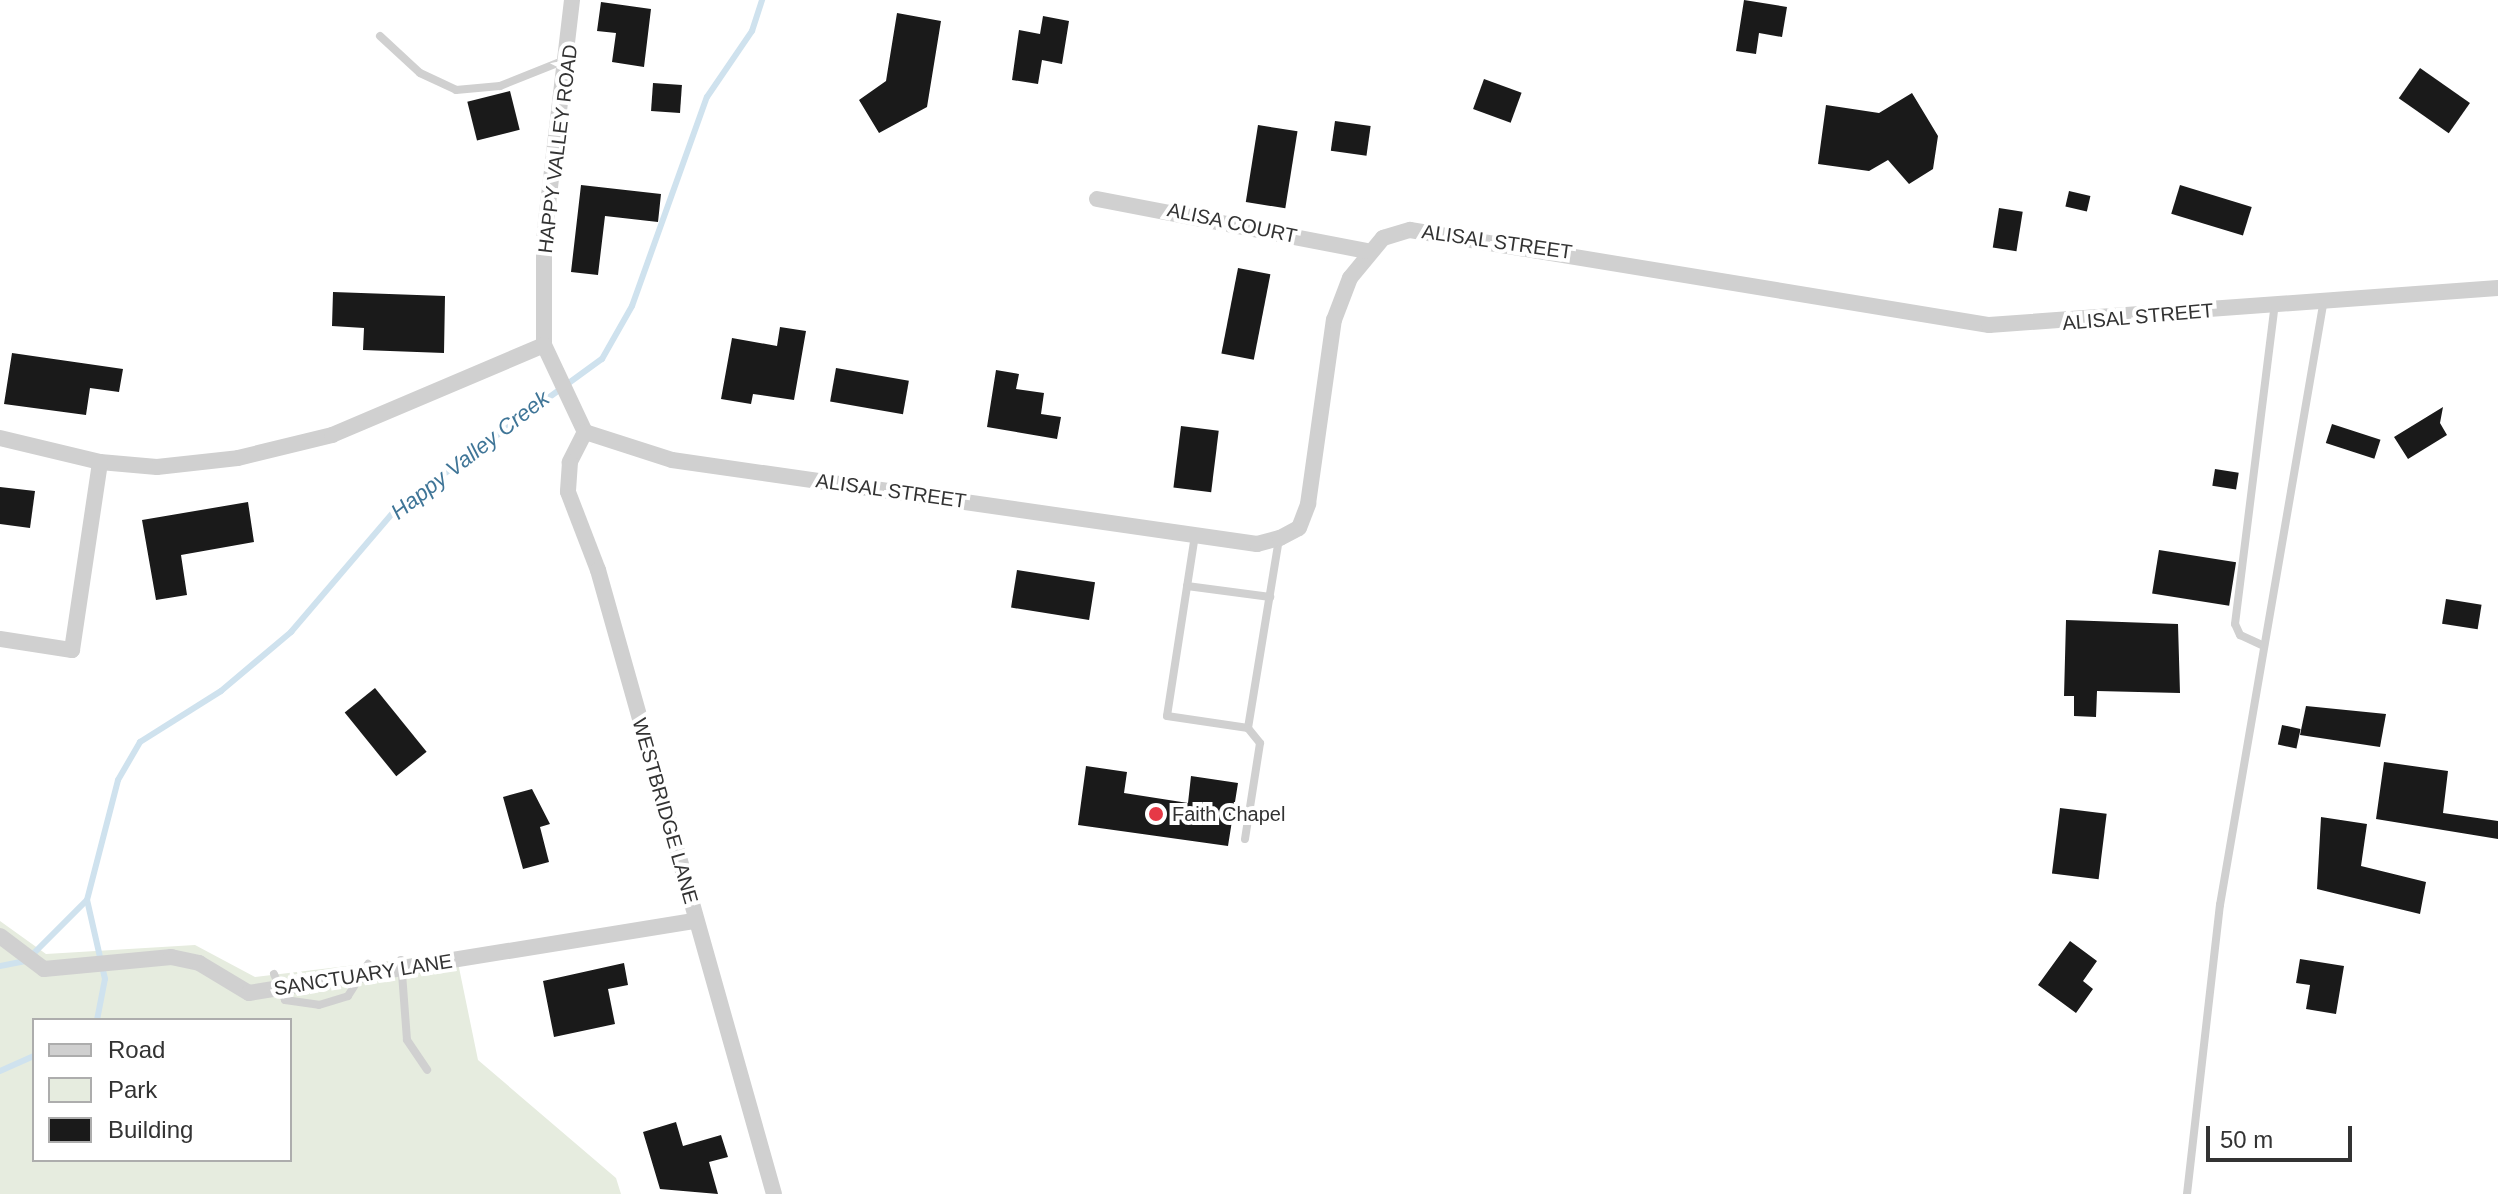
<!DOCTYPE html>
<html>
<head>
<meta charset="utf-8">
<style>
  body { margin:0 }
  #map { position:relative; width:2498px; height:1194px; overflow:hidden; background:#fff; font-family:Helvetica,sans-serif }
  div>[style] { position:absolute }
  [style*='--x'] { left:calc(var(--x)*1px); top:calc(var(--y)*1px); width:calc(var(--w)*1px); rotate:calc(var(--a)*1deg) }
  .green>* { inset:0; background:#e6ecdf }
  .stream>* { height:6px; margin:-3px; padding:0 3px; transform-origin:3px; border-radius:3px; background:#cfe2ee }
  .building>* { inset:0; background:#1a1a1a; transform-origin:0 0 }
  .lane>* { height:8px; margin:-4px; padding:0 4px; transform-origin:4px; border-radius:4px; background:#d0d0d0 }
  .street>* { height:16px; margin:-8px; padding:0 8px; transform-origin:8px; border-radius:8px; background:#d0d0d0 }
  .dots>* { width:22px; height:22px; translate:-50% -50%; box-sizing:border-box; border:4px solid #fff; border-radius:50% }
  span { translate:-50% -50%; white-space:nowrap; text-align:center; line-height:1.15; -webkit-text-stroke:8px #fff; paint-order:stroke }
  .street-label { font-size:20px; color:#333 }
  .poi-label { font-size:20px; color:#333 }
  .left { translate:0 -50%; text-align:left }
  .water-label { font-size:22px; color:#3f7597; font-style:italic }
  .legend { position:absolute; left:32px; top:1018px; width:260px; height:144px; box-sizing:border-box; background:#fff; border:2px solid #adadad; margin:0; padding:10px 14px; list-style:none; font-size:24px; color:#333 }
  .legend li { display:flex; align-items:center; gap:16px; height:40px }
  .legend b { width:40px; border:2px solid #adadad }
  .scale { position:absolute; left:2206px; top:1126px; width:146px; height:36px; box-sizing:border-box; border:4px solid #333; border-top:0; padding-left:10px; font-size:24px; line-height:28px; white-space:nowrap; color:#333; -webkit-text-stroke:6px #fff; paint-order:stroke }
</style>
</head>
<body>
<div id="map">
  <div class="green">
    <i style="clip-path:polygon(evenodd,0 921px,46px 954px,195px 945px,255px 977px,456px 953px,478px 1060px,616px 1178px,621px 1194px,0 1194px,0 921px,34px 1020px,290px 1020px,290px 1160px,34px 1160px,34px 1020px)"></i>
  </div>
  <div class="stream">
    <i style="--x:0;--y:966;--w:26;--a:-11"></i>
    <i style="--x:26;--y:961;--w:86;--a:-45"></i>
    <i style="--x:97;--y:1020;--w:42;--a:-79"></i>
    <i style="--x:105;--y:979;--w:81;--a:-102.8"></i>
    <i style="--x:87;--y:900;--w:124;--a:-75.5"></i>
    <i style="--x:118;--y:780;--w:44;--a:-59.9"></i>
    <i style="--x:140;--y:742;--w:96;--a:-32.2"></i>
    <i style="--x:221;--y:691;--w:92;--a:-40.1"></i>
    <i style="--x:291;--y:632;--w:162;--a:-49.5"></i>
    <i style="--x:396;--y:509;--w:255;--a:-36.1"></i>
    <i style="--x:602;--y:359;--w:61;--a:-60.5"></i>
    <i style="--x:632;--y:306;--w:222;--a:-70.3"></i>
    <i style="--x:707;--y:97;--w:80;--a:-55.7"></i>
    <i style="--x:752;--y:31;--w:33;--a:-72"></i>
    <i style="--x:0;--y:1071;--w:37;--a:-24"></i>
  </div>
  <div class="building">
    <i style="clip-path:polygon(1744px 0,1787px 7px,1782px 37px,1759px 33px,1756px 54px,1736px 51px)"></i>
    <i style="clip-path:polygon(601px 2px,651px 9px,644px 67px,612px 62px,616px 33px,597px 31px)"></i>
    <i style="clip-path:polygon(897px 13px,941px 21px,927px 107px,879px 133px,859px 100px,886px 81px)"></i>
    <i style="clip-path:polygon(1043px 16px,1069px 21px,1062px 64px,1042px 60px,1038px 84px,1012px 80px,1019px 30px,1040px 34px)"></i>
    <i style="left:2420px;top:68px;width:61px;height:37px;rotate:35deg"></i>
    <i style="left:1484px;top:79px;width:40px;height:32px;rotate:20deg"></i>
    <i style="left:653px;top:83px;width:29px;height:28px;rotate:4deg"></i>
    <i style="left:510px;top:91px;width:40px;height:44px;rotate:76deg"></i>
    <i style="clip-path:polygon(1912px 93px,1938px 136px,1933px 169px,1909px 184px,1888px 160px,1869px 171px,1818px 164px,1826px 105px,1879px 113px)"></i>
    <i style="left:1335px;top:121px;width:36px;height:30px;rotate:8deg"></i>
    <i style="left:1258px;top:125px;width:40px;height:78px;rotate:9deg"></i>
    <i style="clip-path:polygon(581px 185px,661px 194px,658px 222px,605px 216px,598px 275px,571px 272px)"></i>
    <i style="left:2180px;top:185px;width:75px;height:30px;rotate:17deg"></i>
    <i style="left:2069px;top:191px;width:22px;height:16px;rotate:13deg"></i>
    <i style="left:1999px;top:208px;width:24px;height:40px;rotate:9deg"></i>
    <i style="left:1238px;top:268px;width:33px;height:87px;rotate:11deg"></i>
    <i style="clip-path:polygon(333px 292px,445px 296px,444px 353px,363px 350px,364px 328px,332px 326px)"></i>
    <i style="clip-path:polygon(780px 327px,806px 331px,794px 400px,753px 394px,751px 404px,721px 399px,732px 338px,777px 346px)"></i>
    <i style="clip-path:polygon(12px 353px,123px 369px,119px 392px,90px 388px,86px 415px,4px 404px)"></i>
    <i style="left:836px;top:368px;width:74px;height:34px;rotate:10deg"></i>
    <i style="clip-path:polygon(996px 370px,1019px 374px,1016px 389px,1044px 393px,1041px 414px,1061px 417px,1057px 439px,987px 427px)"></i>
    <i style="clip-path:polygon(2443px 407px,2440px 423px,2447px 435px,2408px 459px,2394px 437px)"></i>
    <i style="left:2332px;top:424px;width:51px;height:20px;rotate:18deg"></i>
    <i style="left:1181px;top:426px;width:38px;height:62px;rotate:7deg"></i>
    <i style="left:2215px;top:469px;width:24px;height:17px;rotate:9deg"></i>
    <i style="clip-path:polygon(0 487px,35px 491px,30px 528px,0 524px)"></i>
    <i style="clip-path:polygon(248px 502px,254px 542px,181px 555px,187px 595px,156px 600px,142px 520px)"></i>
    <i style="left:2159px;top:550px;width:78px;height:44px;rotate:9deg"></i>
    <i style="left:1017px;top:570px;width:79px;height:38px;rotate:9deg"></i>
    <i style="left:2446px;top:599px;width:36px;height:25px;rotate:9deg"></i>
    <i style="clip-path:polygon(2066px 620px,2178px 624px,2180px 693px,2097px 691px,2096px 717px,2074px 716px,2074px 696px,2064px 696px)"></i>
    <i style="left:375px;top:688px;width:82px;height:39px;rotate:51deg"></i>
    <i style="clip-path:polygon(2306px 706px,2386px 714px,2380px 747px,2300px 735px)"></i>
    <i style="left:2282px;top:725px;width:19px;height:20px;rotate:12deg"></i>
    <i style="clip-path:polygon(2384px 762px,2448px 771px,2443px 813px,2498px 821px,2498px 839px,2376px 819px)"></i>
    <i style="clip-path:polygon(1086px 766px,1127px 772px,1124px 793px,1188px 803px,1191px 776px,1238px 783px,1228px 846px,1078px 825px)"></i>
    <i style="clip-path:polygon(532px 789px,550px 824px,540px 827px,549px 862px,523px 869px,503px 797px)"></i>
    <i style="left:2060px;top:808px;width:47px;height:66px;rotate:7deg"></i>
    <i style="clip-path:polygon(2321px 817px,2367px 824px,2361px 866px,2426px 882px,2420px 914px,2317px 889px)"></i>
    <i style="clip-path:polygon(2070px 941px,2097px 961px,2083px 981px,2093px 989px,2076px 1013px,2038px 985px)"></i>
    <i style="clip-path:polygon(2300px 959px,2344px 966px,2336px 1014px,2306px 1009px,2310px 985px,2296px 983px)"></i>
    <i style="clip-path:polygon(624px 963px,628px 985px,608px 989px,615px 1024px,554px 1037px,543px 981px)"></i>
    <i style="clip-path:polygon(676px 1122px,683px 1146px,721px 1135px,728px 1157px,709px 1162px,718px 1194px,660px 1189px,643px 1132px)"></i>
  </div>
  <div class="lane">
    <i style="--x:380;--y:36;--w:54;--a:42.8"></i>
    <i style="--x:420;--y:73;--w:40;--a:25"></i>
    <i style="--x:456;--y:90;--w:44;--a:-5.2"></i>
    <i style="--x:500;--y:86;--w:70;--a:-21.8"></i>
    <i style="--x:1195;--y:535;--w:183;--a:98.8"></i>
    <i style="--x:1167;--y:716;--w:82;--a:8.4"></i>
    <i style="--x:1248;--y:728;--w:192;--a:-80.7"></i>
    <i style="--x:1187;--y:586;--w:84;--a:7.5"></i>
    <i style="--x:2264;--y:646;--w:26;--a:-155"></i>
    <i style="--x:2240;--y:635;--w:12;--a:-114"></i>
    <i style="--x:2235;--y:624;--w:322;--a:-82.9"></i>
    <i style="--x:1245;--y:839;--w:97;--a:-81.1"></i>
    <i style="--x:1260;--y:743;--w:19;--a:-129"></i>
    <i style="--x:401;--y:960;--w:80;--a:85.7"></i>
    <i style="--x:407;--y:1040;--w:36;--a:56"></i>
    <i style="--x:274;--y:974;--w:28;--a:67"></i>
    <i style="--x:285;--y:1000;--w:34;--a:8"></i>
    <i style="--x:319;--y:1005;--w:30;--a:-17"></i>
    <i style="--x:348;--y:996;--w:38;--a:-58"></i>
    <i style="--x:2187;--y:1194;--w:291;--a:-83.5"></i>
    <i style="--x:2220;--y:905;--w:615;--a:-80.26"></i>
  </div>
  <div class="street">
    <i style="--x:572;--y:0;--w:240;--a:96.7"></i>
    <i style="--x:544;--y:238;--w:107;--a:90"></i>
    <i style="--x:544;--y:345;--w:96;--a:64.8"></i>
    <i style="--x:585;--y:432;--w:91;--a:17.8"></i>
    <i style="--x:672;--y:460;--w:591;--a:8.17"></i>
    <i style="--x:1257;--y:544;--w:24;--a:-15"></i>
    <i style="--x:1280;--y:538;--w:21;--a:-28"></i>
    <i style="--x:1299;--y:528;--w:26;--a:-69"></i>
    <i style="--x:1308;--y:504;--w:186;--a:-82"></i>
    <i style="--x:1334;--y:320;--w:45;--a:-69.1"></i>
    <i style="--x:1350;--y:278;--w:52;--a:-50.5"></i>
    <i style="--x:1383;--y:238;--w:28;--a:-17"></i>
    <i style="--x:1410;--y:230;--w:587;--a:9.32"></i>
    <i style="--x:1989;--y:325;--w:510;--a:-4.16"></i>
    <i style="--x:1097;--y:199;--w:274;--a:10.9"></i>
    <i style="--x:585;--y:432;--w:34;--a:117"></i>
    <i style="--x:570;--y:462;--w:30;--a:94"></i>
    <i style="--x:568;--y:492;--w:84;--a:69"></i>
    <i style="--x:598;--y:570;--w:648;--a:74.25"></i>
    <i style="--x:0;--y:438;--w:103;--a:13.5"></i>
    <i style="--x:100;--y:462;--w:57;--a:5"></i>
    <i style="--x:157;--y:467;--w:81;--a:-6.3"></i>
    <i style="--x:238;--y:458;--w:97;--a:-13.7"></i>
    <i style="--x:332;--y:435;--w:230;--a:-23"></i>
    <i style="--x:0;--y:639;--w:73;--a:8.7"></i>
    <i style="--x:72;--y:650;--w:190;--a:-81.5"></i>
    <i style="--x:0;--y:936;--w:55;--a:36.9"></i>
    <i style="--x:44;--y:969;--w:128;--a:-5.4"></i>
    <i style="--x:171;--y:957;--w:29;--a:12"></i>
    <i style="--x:199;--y:963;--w:58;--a:31"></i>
    <i style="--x:249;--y:993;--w:452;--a:-9.2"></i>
  </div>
  <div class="dots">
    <i style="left:1156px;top:814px;background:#e63946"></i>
  </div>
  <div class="street-label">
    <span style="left:558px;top:149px;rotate:-83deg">HAPPY VALLEY ROAD</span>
    <span style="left:1232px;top:223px;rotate:12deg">ALISA COURT</span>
    <span style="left:1497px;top:242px;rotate:8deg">ALISAL STREET</span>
    <span style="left:2138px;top:317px;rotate:-5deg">ALISAL STREET</span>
    <span style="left:891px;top:491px;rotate:8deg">ALISAL STREET</span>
    <span style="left:665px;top:811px;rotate:74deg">WESTBRIDGE LANE</span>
    <span style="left:363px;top:975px;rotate:-9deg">SANCTUARY LANE</span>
  </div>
  <div class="poi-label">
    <span class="left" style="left:1172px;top:814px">Faith Chapel</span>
  </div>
  <div class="water-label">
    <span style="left:470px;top:455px;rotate:-38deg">Happy Valley Creek</span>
  </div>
  <ul class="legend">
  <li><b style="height:10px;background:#d0d0d0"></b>Road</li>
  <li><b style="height:22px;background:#e6ecdf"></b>Park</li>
  <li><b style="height:22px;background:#1a1a1a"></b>Building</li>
  </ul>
  <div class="scale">50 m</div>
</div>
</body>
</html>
